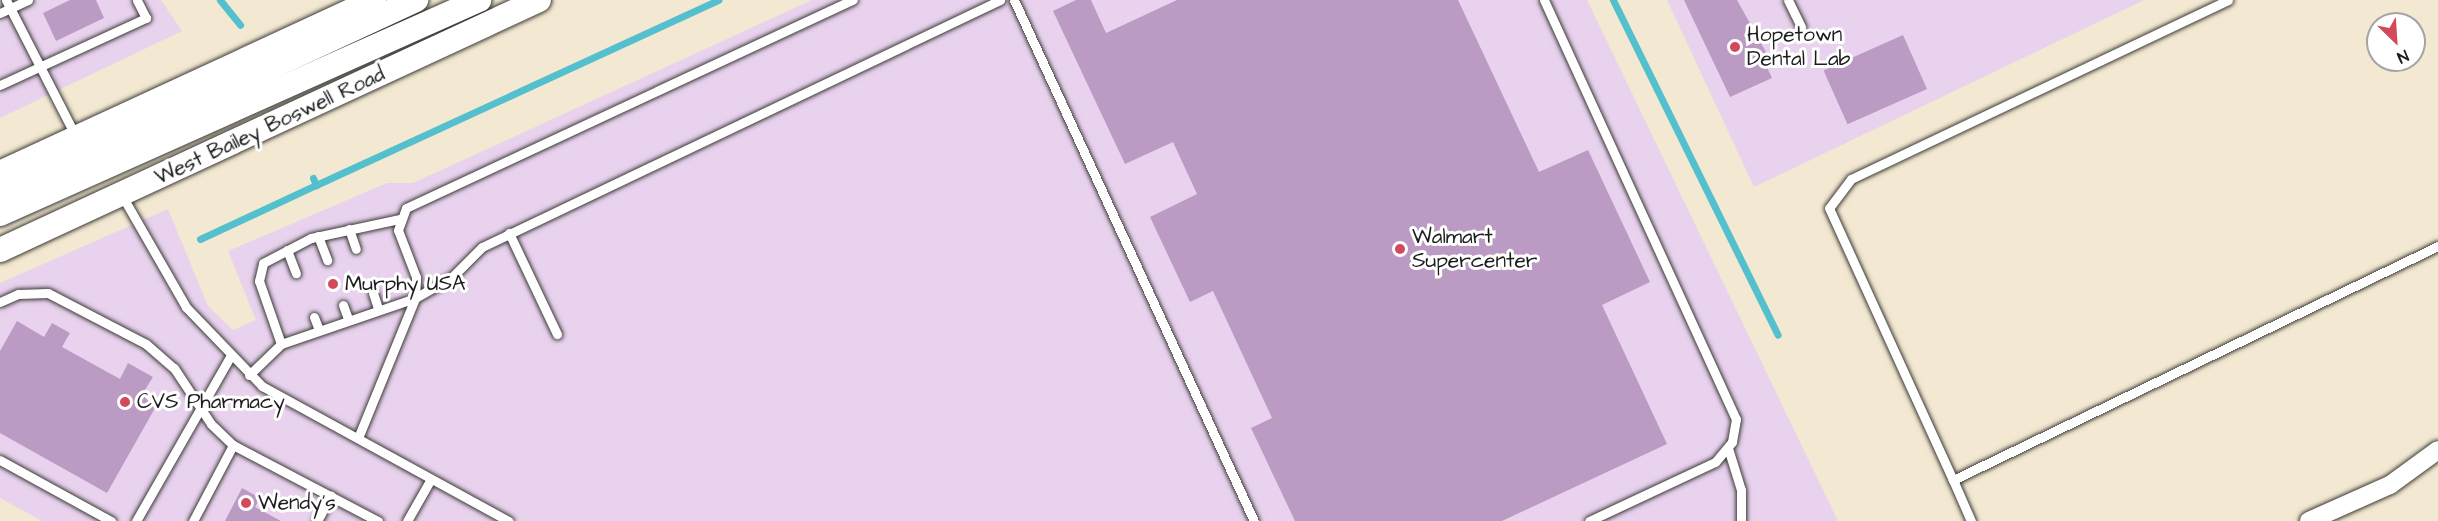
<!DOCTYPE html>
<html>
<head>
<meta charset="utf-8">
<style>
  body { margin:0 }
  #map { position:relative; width:2438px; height:521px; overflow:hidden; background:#f3e8d1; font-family:"Architects Daughter",sans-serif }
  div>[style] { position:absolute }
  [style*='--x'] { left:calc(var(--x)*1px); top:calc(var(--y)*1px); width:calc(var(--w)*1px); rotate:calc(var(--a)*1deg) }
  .built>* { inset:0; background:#e8d2ee }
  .stream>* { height:7px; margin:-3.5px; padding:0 3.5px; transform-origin:3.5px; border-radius:3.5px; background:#54c0ce }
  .building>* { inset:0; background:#bb9ac3; transform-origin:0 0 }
  .roads { filter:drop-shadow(0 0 2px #3c3b37) drop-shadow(0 0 2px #3c3b37) }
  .service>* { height:9px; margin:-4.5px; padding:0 4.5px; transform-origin:4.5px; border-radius:4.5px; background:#fff }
  .minor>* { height:18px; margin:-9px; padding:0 9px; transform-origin:9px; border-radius:9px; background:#fff }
  .secondary>* { height:24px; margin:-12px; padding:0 12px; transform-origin:12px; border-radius:12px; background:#fff }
  .dots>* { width:16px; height:16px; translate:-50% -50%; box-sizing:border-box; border:3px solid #fff; border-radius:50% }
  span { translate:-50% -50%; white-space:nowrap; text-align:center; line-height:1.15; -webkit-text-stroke:6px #fff; paint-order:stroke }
  .poi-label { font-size:21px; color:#1c1c1c }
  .left { translate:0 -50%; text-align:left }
  .street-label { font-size:21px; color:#1c1c1c }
  .north { position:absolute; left:2366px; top:12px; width:60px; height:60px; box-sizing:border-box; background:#fff; border:2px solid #a4a4a4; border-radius:50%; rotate:155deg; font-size:16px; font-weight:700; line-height:24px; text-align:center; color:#1c1c1c }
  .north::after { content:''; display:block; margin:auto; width:21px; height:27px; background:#d1495b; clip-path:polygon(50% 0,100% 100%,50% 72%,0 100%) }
</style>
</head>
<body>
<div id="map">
  <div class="built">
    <i style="clip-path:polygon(0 0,161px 0,182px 31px,0 118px)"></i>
    <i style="clip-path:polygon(812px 0,1587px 0,1838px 521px,42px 521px,0 498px,0 283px,168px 209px,208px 306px,233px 330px,256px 320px,228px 251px,387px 183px,413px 183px)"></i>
    <i style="clip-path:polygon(1667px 0,2144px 0,1754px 187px)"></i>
  </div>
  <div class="stream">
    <i style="--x:220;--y:0;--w:32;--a:51"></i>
    <i style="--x:1613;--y:0;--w:373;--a:63.8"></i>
    <i style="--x:313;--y:178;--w:8;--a:67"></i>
    <i style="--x:316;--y:185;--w:443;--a:-24.7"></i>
    <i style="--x:200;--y:239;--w:128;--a:-25"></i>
  </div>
  <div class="building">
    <i style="clip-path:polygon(70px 0,96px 0,104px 18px,56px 41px,43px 13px)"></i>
    <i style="clip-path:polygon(1076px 0,1091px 0,1106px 33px,1177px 0,1458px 0,1539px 172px,1588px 150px,1650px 282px,1602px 305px,1667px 444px,1502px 521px,1295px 521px,1251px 428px,1272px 418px,1213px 291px,1190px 302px,1150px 217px,1197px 194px,1173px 142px,1125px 164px,1053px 11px)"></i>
    <i style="clip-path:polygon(1684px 0,1737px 0,1772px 63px,1766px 65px,1772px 78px,1730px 97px)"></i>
    <i style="left:1903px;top:35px;width:59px;height:87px;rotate:66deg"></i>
    <i style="clip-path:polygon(17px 321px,44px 337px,52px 323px,70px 333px,62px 347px,120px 379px,128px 363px,153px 377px,143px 393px,159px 401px,107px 493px,0 433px,0 351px)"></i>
    <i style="clip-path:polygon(242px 488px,260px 498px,255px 507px,281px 521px,225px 521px)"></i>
  </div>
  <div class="roads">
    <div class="service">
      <i style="--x:6;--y:0;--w:154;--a:62.9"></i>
      <i style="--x:1014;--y:0;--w:574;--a:65.27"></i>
      <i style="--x:1544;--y:0;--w:461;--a:65.4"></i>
      <i style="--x:1736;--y:419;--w:23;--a:100"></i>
      <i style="--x:1732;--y:442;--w:26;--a:130"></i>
      <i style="--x:1715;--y:462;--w:139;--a:154.9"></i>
      <i style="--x:1788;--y:0;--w:30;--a:64"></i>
      <i style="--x:2228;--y:0;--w:417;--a:154.6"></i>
      <i style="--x:1851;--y:179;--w:36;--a:127"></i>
      <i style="--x:1829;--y:208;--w:299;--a:65.5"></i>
      <i style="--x:1953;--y:480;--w:538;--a:-25.76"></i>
      <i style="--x:0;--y:13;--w:31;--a:-25"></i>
      <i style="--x:0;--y:85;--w:161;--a:-24.7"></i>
      <i style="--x:146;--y:18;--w:20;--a:-117"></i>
      <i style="--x:121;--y:194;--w:130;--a:60.1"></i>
      <i style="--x:186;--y:307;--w:110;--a:46.1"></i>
      <i style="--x:262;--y:386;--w:281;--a:28.7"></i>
      <i style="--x:349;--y:229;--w:21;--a:71"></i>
      <i style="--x:509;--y:233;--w:112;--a:64.6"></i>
      <i style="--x:318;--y:236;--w:26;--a:69"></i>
      <i style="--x:287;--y:250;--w:25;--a:69"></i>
      <i style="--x:373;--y:293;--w:16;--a:72"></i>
      <i style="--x:0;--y:302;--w:20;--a:-24"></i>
      <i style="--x:18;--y:294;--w:30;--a:-2"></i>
      <i style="--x:48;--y:293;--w:110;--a:27.5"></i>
      <i style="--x:146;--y:344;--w:37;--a:41"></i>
      <i style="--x:174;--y:368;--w:67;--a:56.5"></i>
      <i style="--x:211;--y:424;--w:30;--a:44"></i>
      <i style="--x:233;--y:445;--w:164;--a:27.7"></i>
      <i style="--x:343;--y:305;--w:15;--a:70"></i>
      <i style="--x:314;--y:317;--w:14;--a:69"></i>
      <i style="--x:281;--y:344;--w:67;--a:-109.2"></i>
      <i style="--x:259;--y:281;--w:18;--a:-77"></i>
      <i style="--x:263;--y:263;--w:54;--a:-27.5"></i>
      <i style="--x:311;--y:238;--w:91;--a:-12.1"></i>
      <i style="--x:249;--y:375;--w:45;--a:-44.1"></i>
      <i style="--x:281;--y:344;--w:142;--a:-18.9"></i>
      <i style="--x:415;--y:298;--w:43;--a:-29.6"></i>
      <i style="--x:452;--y:277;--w:42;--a:-45"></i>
      <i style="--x:482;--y:247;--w:574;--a:-25.49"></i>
      <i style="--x:358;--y:438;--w:151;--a:-67.8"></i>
      <i style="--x:415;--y:298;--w:21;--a:-87"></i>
      <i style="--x:416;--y:277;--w:50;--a:-111"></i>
      <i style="--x:398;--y:230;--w:23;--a:-70"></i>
      <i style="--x:406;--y:208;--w:493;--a:-25"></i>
      <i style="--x:1728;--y:448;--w:44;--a:72.8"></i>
      <i style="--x:1741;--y:490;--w:31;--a:90"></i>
      <i style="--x:0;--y:460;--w:127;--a:28.8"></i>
      <i style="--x:1953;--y:480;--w:45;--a:66.3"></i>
      <i style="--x:136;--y:521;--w:189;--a:-60.2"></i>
      <i style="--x:193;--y:521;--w:86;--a:-62.2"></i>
      <i style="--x:317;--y:521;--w:29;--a:-61"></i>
      <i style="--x:407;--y:521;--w:48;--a:-60.3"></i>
    </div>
    <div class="minor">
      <i style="--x:2309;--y:521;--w:89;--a:-24"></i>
      <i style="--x:2390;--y:485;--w:59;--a:-36.1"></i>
    </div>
    <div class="secondary">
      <i style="--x:0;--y:173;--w:412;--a:-24.8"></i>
      <i style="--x:0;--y:193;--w:459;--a:-24.9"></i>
      <i style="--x:0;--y:214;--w:525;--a:-24.07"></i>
      <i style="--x:0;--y:250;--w:594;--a:-24.88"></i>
    </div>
  </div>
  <div class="dots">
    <i style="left:1735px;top:47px;background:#d1495b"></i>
    <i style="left:1400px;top:249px;background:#d1495b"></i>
    <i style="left:333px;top:284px;background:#d1495b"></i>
    <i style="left:125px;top:402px;background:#d1495b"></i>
    <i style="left:246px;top:503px;background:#d1495b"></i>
  </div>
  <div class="poi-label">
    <span class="left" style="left:1747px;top:47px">Hopetown<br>Dental Lab</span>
    <span class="left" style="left:1412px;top:249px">Walmart<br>Supercenter</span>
    <span class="left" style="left:345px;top:284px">Murphy USA</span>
    <span class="left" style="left:137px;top:402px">CVS Pharmacy</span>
    <span class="left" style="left:258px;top:503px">Wendy's</span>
  </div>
  <div class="street-label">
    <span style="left:270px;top:126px;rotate:-25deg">West Bailey Boswell Road</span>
  </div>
  <div class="north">N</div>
</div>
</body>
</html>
